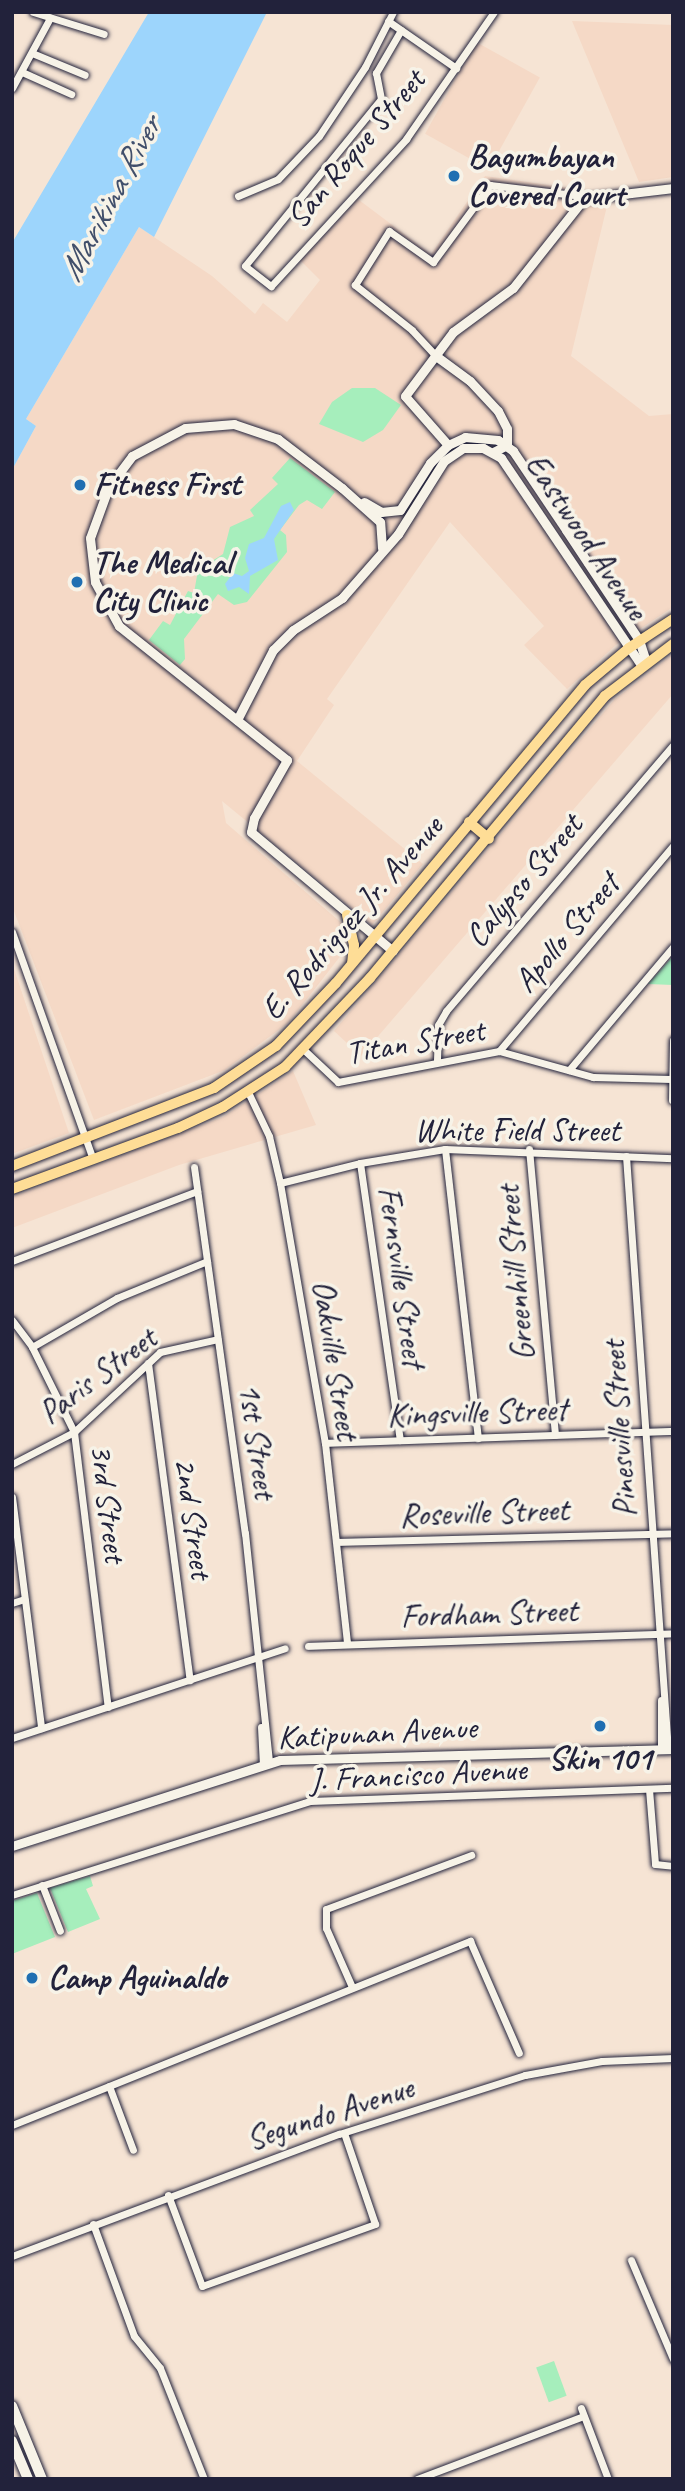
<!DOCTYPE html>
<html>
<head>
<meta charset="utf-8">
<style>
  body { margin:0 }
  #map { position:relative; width:685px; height:2491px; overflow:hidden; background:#f6e4d4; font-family:Caveat,sans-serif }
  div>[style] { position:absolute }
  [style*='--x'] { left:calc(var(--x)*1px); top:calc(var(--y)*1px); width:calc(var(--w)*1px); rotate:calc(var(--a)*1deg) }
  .built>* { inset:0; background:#f5d9c6; transform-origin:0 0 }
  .green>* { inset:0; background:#a6eebc; transform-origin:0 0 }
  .water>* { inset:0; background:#9dd5fc }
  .roads { filter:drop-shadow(0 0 2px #22223b) drop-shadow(0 0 2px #22223b) }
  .minor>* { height:7px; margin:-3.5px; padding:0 3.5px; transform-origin:3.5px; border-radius:3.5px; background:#f7f3e8 }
  .tertiary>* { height:9px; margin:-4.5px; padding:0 4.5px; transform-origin:4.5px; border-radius:4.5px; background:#f7f3e8 }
  .secondary>* { height:10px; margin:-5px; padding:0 5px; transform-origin:5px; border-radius:5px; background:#f7f3e8 }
  .primary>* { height:10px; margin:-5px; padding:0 5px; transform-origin:5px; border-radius:5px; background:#fedd96 }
  .dots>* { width:19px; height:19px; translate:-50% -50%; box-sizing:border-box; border:4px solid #f7f3e8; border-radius:50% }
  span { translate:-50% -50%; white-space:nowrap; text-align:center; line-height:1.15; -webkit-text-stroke:7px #f7f3e8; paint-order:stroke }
  .street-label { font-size:33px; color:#22223b }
  .poi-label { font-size:33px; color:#22223b; font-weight:700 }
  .left { translate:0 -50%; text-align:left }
  .water-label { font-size:35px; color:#414f6b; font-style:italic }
  .frame { position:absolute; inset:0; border:14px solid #22223b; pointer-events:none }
</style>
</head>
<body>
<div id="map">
  <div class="built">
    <i style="clip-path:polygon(572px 21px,673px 25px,673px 177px,639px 182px)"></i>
    <i style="left:476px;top:42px;width:73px;height:105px;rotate:29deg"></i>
    <i style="clip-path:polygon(485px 176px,570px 188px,607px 206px,571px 356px,649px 416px,673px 414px,673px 607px,616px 645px,567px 689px,524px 645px,544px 626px,450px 522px,327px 699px,334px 705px,297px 761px,423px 864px,372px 925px,222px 801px,226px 823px,345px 926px,346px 949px,288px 1023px,225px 1070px,94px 1120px,12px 906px,12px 470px,36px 426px,26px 419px,139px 227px,212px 276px,255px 314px,263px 303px,287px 322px,320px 280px,299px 259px,355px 197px,431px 254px)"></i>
    <i style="clip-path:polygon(673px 654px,673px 694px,361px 1056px,334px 1031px,614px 700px)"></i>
    <i style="clip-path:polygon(12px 963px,69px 1133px,12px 1154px)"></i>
    <i style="clip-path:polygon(293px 1071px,316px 1125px,179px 1165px,12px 1228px,12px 1197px,223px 1117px)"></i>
  </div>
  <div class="green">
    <i style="clip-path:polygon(352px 388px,375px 388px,401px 405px,383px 430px,363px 442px,319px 424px,332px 402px)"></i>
    <i style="clip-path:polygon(290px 458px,335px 492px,322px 509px,307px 500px,299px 505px,280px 530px,286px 535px,287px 552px,247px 602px,234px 605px,218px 594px,184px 639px,185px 659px,180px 665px,149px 640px,163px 621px,170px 625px,188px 591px,194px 593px,198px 570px,223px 554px,230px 527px,254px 516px,250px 510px,278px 484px,272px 478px)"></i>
    <i style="clip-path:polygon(673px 956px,673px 985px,648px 984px)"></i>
    <i style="clip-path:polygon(90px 1876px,93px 1886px,86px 1889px,100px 1919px,68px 1932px,50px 1888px)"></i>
    <i style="clip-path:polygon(37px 1893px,55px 1937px,12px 1954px,12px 1901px)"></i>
    <i style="left:554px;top:2361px;width:37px;height:19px;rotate:70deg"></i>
  </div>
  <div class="water">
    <i style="clip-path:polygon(149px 12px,267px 12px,154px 237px,139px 227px,26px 419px,36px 426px,12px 470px,12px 243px)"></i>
    <i style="clip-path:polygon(290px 502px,294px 510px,274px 539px,278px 560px,250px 576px,249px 594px,239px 587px,228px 591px,225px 584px,233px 573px,242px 576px,249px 571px,245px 558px,249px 544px,264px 538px,281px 506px)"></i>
  </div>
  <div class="roads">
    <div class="minor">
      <i style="--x:33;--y:12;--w:74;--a:17.2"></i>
      <i style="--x:388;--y:21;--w:83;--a:34.7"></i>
      <i style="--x:401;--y:30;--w:50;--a:120.2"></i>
      <i style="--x:376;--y:73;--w:26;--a:79"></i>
      <i style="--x:381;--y:99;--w:215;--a:129.2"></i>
      <i style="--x:245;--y:266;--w:33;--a:38"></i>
      <i style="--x:271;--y:286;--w:200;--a:-47.4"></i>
      <i style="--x:406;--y:139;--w:155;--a:-55.3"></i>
      <i style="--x:32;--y:53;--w:57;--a:22.5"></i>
      <i style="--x:22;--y:72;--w:54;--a:24.2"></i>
      <i style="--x:12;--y:88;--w:80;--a:-61.5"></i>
      <i style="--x:238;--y:196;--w:43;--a:-23"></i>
      <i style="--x:278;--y:179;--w:59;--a:-46.4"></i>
      <i style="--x:319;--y:136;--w:83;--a:-56.3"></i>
      <i style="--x:365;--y:67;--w:62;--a:-63"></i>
      <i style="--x:436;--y:356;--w:35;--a:-133"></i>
      <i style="--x:412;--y:330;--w:73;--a:-141.7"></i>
      <i style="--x:355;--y:285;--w:64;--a:-57.8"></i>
      <i style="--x:389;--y:231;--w:54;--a:35.2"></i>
      <i style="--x:433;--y:262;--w:96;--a:-53.5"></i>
      <i style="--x:490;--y:185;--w:93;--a:6.8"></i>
      <i style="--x:12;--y:932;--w:241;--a:70.4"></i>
      <i style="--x:303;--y:1049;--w:48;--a:43.3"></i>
      <i style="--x:338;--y:1082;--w:164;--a:-10.9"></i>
      <i style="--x:499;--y:1051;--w:98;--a:15.5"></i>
      <i style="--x:593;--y:1077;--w:78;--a:1.5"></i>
      <i style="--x:499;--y:1051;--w:269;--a:-49.7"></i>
      <i style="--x:437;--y:1060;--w:35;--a:-88"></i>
      <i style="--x:438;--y:1025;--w:16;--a:-60"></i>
      <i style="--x:446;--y:1011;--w:350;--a:-49.5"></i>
      <i style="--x:569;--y:1070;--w:161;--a:-49.8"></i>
      <i style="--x:248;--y:1092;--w:49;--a:64.5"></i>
      <i style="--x:269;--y:1136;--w:48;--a:76.8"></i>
      <i style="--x:280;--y:1183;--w:264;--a:80.2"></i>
      <i style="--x:325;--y:1443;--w:201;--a:83.7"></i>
      <i style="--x:672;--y:1100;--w:60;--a:-89"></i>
      <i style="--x:445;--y:1149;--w:291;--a:83.5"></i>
      <i style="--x:529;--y:1149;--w:287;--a:84.8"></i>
      <i style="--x:626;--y:1156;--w:595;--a:85.96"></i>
      <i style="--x:360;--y:1163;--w:280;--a:81.8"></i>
      <i style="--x:194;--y:1167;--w:370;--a:82.1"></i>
      <i style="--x:245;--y:1533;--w:231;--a:84"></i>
      <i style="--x:280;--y:1183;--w:82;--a:-14"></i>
      <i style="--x:360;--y:1163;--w:86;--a:-9.4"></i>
      <i style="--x:445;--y:1149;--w:228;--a:2.3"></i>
      <i style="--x:12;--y:1261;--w:198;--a:-20.7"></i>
      <i style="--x:12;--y:1320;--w:34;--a:53"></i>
      <i style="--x:32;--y:1347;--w:95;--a:63.7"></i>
      <i style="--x:74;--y:1432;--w:277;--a:83"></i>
      <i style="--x:32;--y:1347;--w:98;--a:-30"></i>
      <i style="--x:117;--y:1298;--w:97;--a:-22.3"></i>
      <i style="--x:148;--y:1363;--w:320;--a:82.5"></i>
      <i style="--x:325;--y:1443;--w:348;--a:-2"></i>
      <i style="--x:12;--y:1464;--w:70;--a:-27.3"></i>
      <i style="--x:74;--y:1432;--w:117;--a:-42.9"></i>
      <i style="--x:160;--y:1352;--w:59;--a:-12.6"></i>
      <i style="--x:12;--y:1497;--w:233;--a:82.8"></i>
      <i style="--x:338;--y:1542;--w:335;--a:-1.5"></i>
      <i style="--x:12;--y:1603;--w:13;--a:-18"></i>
      <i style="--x:308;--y:1646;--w:365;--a:-2"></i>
      <i style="--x:261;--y:1727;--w:38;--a:87"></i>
      <i style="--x:12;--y:1738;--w:287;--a:-18.2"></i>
      <i style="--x:661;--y:1750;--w:50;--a:-90"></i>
      <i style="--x:649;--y:1789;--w:75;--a:85.4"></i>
      <i style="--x:655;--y:1864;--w:18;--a:6"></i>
      <i style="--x:42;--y:1885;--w:49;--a:68.6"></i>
      <i style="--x:12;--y:1895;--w:312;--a:-17.5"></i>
      <i style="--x:310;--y:1801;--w:363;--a:-2.1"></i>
      <i style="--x:352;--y:1987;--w:64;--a:-113.8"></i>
      <i style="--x:326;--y:1928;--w:19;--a:-90"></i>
      <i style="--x:326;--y:1909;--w:155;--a:-20.4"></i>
      <i style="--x:109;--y:2086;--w:68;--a:69.4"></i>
      <i style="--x:12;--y:2125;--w:494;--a:-21.9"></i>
      <i style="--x:470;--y:1941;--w:122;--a:66.4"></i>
      <i style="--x:168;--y:2195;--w:97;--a:69.5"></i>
      <i style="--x:202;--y:2286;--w:184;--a:-19.7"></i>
      <i style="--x:375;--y:2224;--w:96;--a:-108.8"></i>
      <i style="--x:93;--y:2224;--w:119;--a:69.9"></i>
      <i style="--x:134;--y:2336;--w:41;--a:50.9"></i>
      <i style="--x:160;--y:2368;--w:119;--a:68.4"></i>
      <i style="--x:12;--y:2256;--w:349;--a:-20.5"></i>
      <i style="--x:339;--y:2134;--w:195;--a:-17.6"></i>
      <i style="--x:525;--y:2075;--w:78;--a:-10.3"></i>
      <i style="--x:602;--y:2061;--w:71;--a:-2.4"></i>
      <i style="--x:631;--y:2260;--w:108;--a:67"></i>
      <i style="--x:581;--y:2408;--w:76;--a:69.2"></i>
      <i style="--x:417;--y:2479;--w:178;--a:-20.7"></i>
    </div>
    <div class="tertiary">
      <i style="--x:589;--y:198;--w:85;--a:-6.8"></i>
      <i style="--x:436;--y:356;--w:42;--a:36.3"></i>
      <i style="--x:470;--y:381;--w:41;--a:47"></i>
      <i style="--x:498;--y:411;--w:20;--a:63"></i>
      <i style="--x:507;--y:429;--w:16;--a:90"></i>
      <i style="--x:507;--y:445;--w:16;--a:153"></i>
      <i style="--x:448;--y:445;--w:65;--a:-131.3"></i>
      <i style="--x:405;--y:396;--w:80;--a:-53.1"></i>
      <i style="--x:453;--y:332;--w:74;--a:-36.3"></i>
      <i style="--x:513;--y:288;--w:111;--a:-51.6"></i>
      <i style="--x:364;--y:502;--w:20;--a:30"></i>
      <i style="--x:381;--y:512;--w:19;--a:-6"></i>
      <i style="--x:400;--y:510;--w:56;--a:-57.4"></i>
      <i style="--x:430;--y:463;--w:25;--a:-45"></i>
      <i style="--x:448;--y:445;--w:19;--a:-25"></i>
      <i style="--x:465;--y:437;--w:33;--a:5"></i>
      <i style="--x:498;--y:440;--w:19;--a:36"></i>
      <i style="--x:513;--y:451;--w:95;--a:56.1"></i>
      <i style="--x:566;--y:530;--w:132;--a:56.4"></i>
      <i style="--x:639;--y:640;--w:23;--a:72"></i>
      <i style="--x:382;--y:548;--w:26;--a:-94"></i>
      <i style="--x:380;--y:522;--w:51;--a:-138.2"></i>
      <i style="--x:342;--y:488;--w:81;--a:-142.6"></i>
      <i style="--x:278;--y:439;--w:46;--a:-161.2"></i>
      <i style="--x:234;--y:424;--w:49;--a:175.3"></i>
      <i style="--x:185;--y:428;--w:60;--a:152.2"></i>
      <i style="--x:132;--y:456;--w:38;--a:127"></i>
      <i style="--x:109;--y:486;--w:55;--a:110.1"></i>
      <i style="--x:90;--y:538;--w:44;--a:83.5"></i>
      <i style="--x:95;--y:582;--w:50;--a:61.4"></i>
      <i style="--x:119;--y:626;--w:215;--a:38.6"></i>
      <i style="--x:287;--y:760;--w:67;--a:119.6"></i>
      <i style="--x:254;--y:818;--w:14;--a:102"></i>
      <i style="--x:251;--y:832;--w:185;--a:40"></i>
      <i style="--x:237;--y:720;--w:79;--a:-62.8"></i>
      <i style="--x:273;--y:650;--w:28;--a:-45"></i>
      <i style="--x:293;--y:630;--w:59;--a:-33.1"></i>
      <i style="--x:342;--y:598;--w:85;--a:-48.8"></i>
      <i style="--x:398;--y:534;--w:86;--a:-57.8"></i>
      <i style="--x:444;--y:461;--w:23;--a:-34"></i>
      <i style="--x:463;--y:448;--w:20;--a:0"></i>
      <i style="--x:483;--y:448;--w:21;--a:29"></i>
      <i style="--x:501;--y:458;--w:250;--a:55.9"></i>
      <i style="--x:12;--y:1846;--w:281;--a:-17.8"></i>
      <i style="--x:280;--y:1760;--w:393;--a:-1.6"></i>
    </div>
    <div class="secondary">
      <i style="--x:12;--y:2406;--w:79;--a:67.7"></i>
      <i style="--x:12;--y:2441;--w:41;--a:67.2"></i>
    </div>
    <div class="primary">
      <i style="--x:469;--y:822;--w:26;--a:40"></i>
      <i style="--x:347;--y:915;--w:31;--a:77"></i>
      <i style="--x:354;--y:945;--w:18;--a:96"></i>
      <i style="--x:12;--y:1166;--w:217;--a:-21.1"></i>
      <i style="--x:214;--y:1088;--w:75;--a:-34.1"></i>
      <i style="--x:276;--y:1046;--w:87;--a:-46.4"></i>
      <i style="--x:336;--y:983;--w:388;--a:-50.1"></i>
      <i style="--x:585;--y:685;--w:57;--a:-40.1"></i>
      <i style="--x:629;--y:648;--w:53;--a:-33.4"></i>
      <i style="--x:12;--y:1189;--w:177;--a:-20.2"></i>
      <i style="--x:178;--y:1128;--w:50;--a:-25"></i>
      <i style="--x:223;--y:1107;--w:74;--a:-32.8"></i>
      <i style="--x:285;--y:1067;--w:123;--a:-46.3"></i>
      <i style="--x:370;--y:978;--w:367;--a:-50.2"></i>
      <i style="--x:605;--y:696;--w:86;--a:-37.4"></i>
    </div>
  </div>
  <div class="dots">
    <i style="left:454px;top:176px;background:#1f6fb2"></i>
    <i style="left:80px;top:485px;background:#1f6fb2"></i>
    <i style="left:77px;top:582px;background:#1f6fb2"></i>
    <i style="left:600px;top:1726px;background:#1f6fb2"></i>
    <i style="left:32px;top:1978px;background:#1f6fb2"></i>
  </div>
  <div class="street-label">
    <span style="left:356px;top:149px;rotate:-50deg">San Roque Street</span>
    <span style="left:586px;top:537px;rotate:56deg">Eastwood Avenue</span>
    <span style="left:524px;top:881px;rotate:-50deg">Calypso Street</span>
    <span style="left:352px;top:918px;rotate:-49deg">E. Rodriguez Jr. Avenue</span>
    <span style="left:567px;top:933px;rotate:-50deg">Apollo Street</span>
    <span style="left:415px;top:1042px;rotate:-10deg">Titan Street</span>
    <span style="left:517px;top:1131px">White Field Street</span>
    <span style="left:516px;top:1273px;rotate:-95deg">Greenhill Street</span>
    <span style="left:401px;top:1277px;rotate:82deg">Fernsville Street</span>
    <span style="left:335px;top:1360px;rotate:81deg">Oakville Street</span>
    <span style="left:98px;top:1376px;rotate:-37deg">Paris Street</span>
    <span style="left:477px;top:1413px;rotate:-2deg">Kingsville Street</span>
    <span style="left:620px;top:1429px;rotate:-94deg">Pinesville Street</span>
    <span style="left:257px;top:1441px;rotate:82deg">1st Street</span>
    <span style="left:108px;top:1503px;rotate:83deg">3rd Street</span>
    <span style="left:484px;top:1513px;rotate:-2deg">Roseville Street</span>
    <span style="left:193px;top:1518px;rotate:82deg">2nd Street</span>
    <span style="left:489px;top:1614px;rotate:-2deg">Fordham Street</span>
    <span style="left:377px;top:1733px;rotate:-3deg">Katipunan Avenue</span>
    <span style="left:418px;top:1775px;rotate:-3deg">J. Francisco Avenue</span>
    <span style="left:330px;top:2114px;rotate:-18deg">Segundo Avenue</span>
  </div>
  <div class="poi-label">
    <span class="left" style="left:468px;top:176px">Bagumbayan<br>Covered Court</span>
    <span class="left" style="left:94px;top:485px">Fitness First</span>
    <span class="left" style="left:93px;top:582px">The Medical<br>City Clinic</span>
    <span style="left:600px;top:1759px">Skin 101</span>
    <span class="left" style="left:48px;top:1978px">Camp Aguinaldo</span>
  </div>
  <div class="water-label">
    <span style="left:110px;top:199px;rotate:-62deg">Marikina River</span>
  </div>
  <div class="frame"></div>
</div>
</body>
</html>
